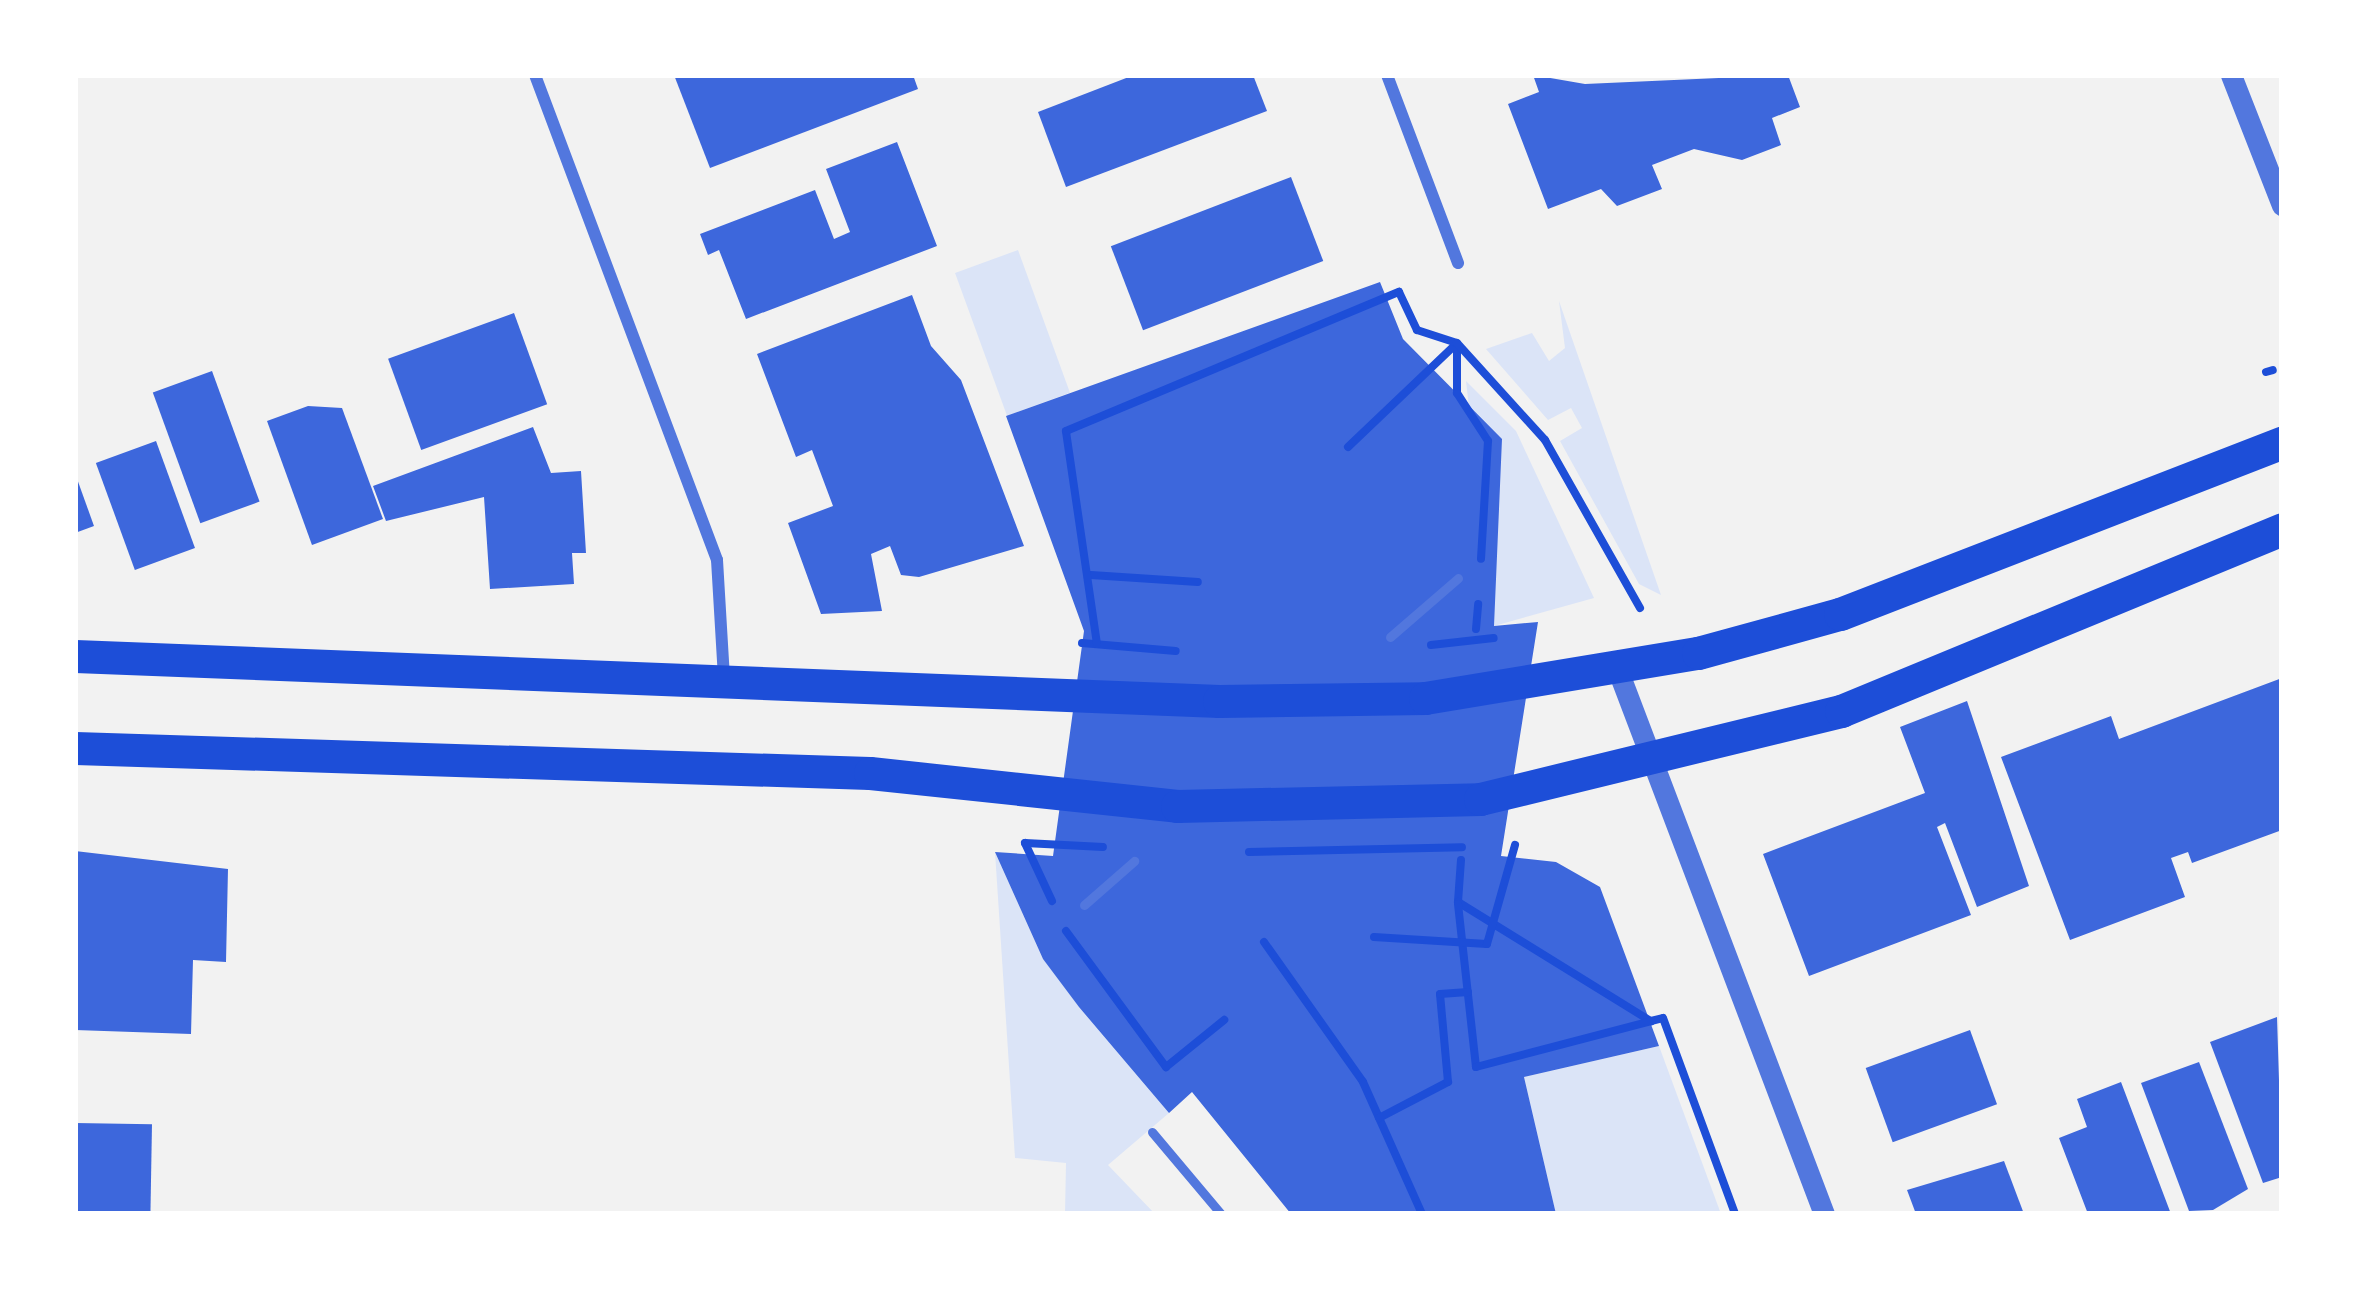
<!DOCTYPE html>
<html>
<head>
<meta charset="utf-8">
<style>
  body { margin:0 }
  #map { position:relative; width:2357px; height:1289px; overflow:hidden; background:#f2f2f2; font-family:Bitter,serif }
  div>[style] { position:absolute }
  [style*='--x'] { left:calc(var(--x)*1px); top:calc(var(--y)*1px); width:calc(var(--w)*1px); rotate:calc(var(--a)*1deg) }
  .green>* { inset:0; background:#dbe4f7; transform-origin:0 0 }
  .building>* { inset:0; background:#3d67dc; transform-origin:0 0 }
  .path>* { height:8px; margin:-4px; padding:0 4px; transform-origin:4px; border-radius:4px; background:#1d4ed8 }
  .service>* { height:9px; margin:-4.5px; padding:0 4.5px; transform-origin:4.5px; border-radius:4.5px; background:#5277de }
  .minor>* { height:12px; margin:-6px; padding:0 6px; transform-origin:6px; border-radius:6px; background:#5277de }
  .tertiary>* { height:21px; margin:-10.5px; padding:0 10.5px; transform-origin:10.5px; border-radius:10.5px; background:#5277de }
  .trunk>* { height:33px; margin:-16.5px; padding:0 16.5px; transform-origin:16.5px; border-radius:16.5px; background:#1d4ed8 }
  span { translate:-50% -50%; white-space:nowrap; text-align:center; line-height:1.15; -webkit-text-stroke:9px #fff; paint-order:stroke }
  .frame { position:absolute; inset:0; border:78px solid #fff; pointer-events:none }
</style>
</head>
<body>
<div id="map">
  <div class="green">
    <i style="left:1018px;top:250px;width:152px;height:67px;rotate:70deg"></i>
    <i style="clip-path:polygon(1559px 301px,1661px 595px,1639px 584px,1560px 441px,1582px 428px,1571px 408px,1548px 420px,1486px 349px,1532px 333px,1549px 361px,1565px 348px)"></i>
    <i style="clip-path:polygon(1466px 381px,1516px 431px,1594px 598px,1494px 626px)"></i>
    <i style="clip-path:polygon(995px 852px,1043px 959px,1169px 1113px,1108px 1165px,1155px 1214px,1065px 1214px,1066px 1163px,1015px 1158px)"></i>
    <i style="clip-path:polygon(1659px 1046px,1721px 1214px,1556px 1214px,1524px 1077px)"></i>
  </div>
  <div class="building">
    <i style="clip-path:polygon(674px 75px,913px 75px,918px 89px,710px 168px)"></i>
    <i style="clip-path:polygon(1134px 75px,1253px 75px,1267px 111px,1066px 187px,1038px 112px)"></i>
    <i style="clip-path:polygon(1533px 75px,1585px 84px,1788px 75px,1800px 107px,1772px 118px,1781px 145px,1742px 160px,1694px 149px,1652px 165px,1662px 189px,1617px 206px,1601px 189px,1548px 209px,1508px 104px,1539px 92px)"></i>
    <i style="clip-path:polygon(897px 142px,937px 246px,746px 319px,719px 250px,708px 255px,700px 234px,815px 190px,834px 239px,850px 232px,826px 169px)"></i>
    <i style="left:1291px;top:177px;width:90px;height:193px;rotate:69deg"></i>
    <i style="clip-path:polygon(1380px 282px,1403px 339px,1502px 439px,1494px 626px,1538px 622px,1501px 856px,1556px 862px,1600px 887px,1659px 1046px,1524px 1077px,1556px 1214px,1291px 1214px,1192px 1092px,1169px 1113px,1079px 1007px,1043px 959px,995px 852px,1053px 856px,1084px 631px,1006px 416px)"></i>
    <i style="clip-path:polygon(912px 295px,931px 346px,961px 380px,1024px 546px,919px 577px,901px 575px,890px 546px,871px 554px,882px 611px,821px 614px,788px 523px,833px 506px,812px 450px,796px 457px,757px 354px)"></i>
    <i style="left:514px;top:313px;width:97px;height:134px;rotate:70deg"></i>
    <i style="left:212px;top:371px;width:139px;height:63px;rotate:70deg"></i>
    <i style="clip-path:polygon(308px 406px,342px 408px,383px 519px,312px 545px,267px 421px)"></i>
    <i style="clip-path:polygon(533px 427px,551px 473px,581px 471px,586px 553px,572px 553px,574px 584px,490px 589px,484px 497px,386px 521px,373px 486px)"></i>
    <i style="left:156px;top:441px;width:114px;height:64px;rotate:70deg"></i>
    <i style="clip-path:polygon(76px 476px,94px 526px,75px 533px,75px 477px)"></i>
    <i style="clip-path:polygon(2282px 678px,2282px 830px,2192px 863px,2188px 852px,2171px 858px,2185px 897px,2070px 940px,2001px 757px,2111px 716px,2119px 739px)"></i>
    <i style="clip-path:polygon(1967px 701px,2029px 886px,1977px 907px,1945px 823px,1937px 827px,1971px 915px,1809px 976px,1763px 854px,1925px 793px,1900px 727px)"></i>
    <i style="clip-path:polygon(75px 851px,228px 869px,226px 962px,193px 960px,191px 1034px,75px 1030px)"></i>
    <i style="clip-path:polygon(2277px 1017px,2282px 1177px,2263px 1183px,2210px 1042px)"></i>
    <i style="left:1970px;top:1030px;width:79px;height:111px;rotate:70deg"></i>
    <i style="clip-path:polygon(2199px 1062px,2248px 1189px,2213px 1210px,2189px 1211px,2141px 1083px)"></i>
    <i style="clip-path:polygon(2121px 1082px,2171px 1214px,2088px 1214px,2059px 1138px,2087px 1127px,2077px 1099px)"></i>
    <i style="left:75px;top:1123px;width:77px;height:91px;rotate:1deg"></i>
    <i style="clip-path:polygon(2004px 1161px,2024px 1214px,1916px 1214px,1907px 1190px)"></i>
  </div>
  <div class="path">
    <i style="--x:1457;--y:344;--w:49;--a:90"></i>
    <i style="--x:1457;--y:393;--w:57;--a:57.1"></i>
    <i style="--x:1488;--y:441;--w:118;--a:93.4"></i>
    <i style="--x:2266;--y:372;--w:7;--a:-16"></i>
    <i style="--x:1348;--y:447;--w:148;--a:-43.6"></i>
    <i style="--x:1091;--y:575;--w:107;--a:3.7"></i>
    <i style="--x:1476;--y:629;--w:25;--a:-85"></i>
    <i style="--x:1082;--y:643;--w:94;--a:4.9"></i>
    <i style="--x:1097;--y:644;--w:215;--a:-98.3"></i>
    <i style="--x:1066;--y:431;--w:361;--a:-22.7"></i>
    <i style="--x:1399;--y:292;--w:42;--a:64.7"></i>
    <i style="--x:1417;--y:330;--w:42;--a:18"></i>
    <i style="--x:1457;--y:343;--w:131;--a:47.8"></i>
    <i style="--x:1545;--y:440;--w:193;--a:60.5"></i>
    <i style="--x:1431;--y:645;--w:63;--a:-6.3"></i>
    <i style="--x:1249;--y:852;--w:213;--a:-1.3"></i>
    <i style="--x:1461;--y:860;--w:42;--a:94.1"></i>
    <i style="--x:1458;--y:902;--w:227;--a:31.7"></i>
    <i style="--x:1651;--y:1021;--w:12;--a:-14"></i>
    <i style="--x:1663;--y:1018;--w:209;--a:69.8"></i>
    <i style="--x:1052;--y:901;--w:64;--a:-115"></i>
    <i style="--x:1025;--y:843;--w:78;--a:2.9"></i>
    <i style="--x:1458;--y:904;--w:164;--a:83.7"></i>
    <i style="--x:1476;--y:1067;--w:181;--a:-14.7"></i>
    <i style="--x:1066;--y:931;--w:169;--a:53.7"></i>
    <i style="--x:1166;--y:1067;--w:75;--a:-39"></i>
    <i style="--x:1374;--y:937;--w:113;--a:3.5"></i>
    <i style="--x:1487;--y:944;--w:103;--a:-74.2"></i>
    <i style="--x:1264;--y:942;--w:171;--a:54.7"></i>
    <i style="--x:1363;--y:1082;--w:145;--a:65.9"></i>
    <i style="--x:1379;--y:1118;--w:78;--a:-27.6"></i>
    <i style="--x:1448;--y:1082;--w:88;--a:-95.2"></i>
    <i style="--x:1440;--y:994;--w:28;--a:-4"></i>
  </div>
  <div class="service">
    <i style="--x:1390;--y:637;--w:90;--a:-40.9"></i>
    <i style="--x:1084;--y:905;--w:67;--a:-41.3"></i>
    <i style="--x:1152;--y:1132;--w:107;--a:49.9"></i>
  </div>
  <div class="minor">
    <i style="--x:535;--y:75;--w:518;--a:69.43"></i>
    <i style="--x:717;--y:560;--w:118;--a:86.6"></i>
    <i style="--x:1387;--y:75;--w:201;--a:69.3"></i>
  </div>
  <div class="tertiary">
    <i style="--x:2231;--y:75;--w:140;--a:68.6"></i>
    <i style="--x:1617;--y:668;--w:584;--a:69.24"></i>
  </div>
  <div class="trunk">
    <i style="--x:75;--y:656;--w:1145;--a:2.25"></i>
    <i style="--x:1219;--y:701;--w:206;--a:-0.8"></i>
    <i style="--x:1425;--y:698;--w:277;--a:-9.4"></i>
    <i style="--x:1698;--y:653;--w:147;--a:-15.4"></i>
    <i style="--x:1840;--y:614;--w:474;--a:-21.2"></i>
    <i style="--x:75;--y:748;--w:795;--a:1.8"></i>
    <i style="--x:870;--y:773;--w:309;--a:6.1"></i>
    <i style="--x:1177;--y:806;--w:303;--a:-1.3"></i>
    <i style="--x:1480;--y:799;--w:372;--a:-13.7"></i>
    <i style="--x:1841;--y:711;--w:477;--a:-22.4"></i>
  </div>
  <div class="frame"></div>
</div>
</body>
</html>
